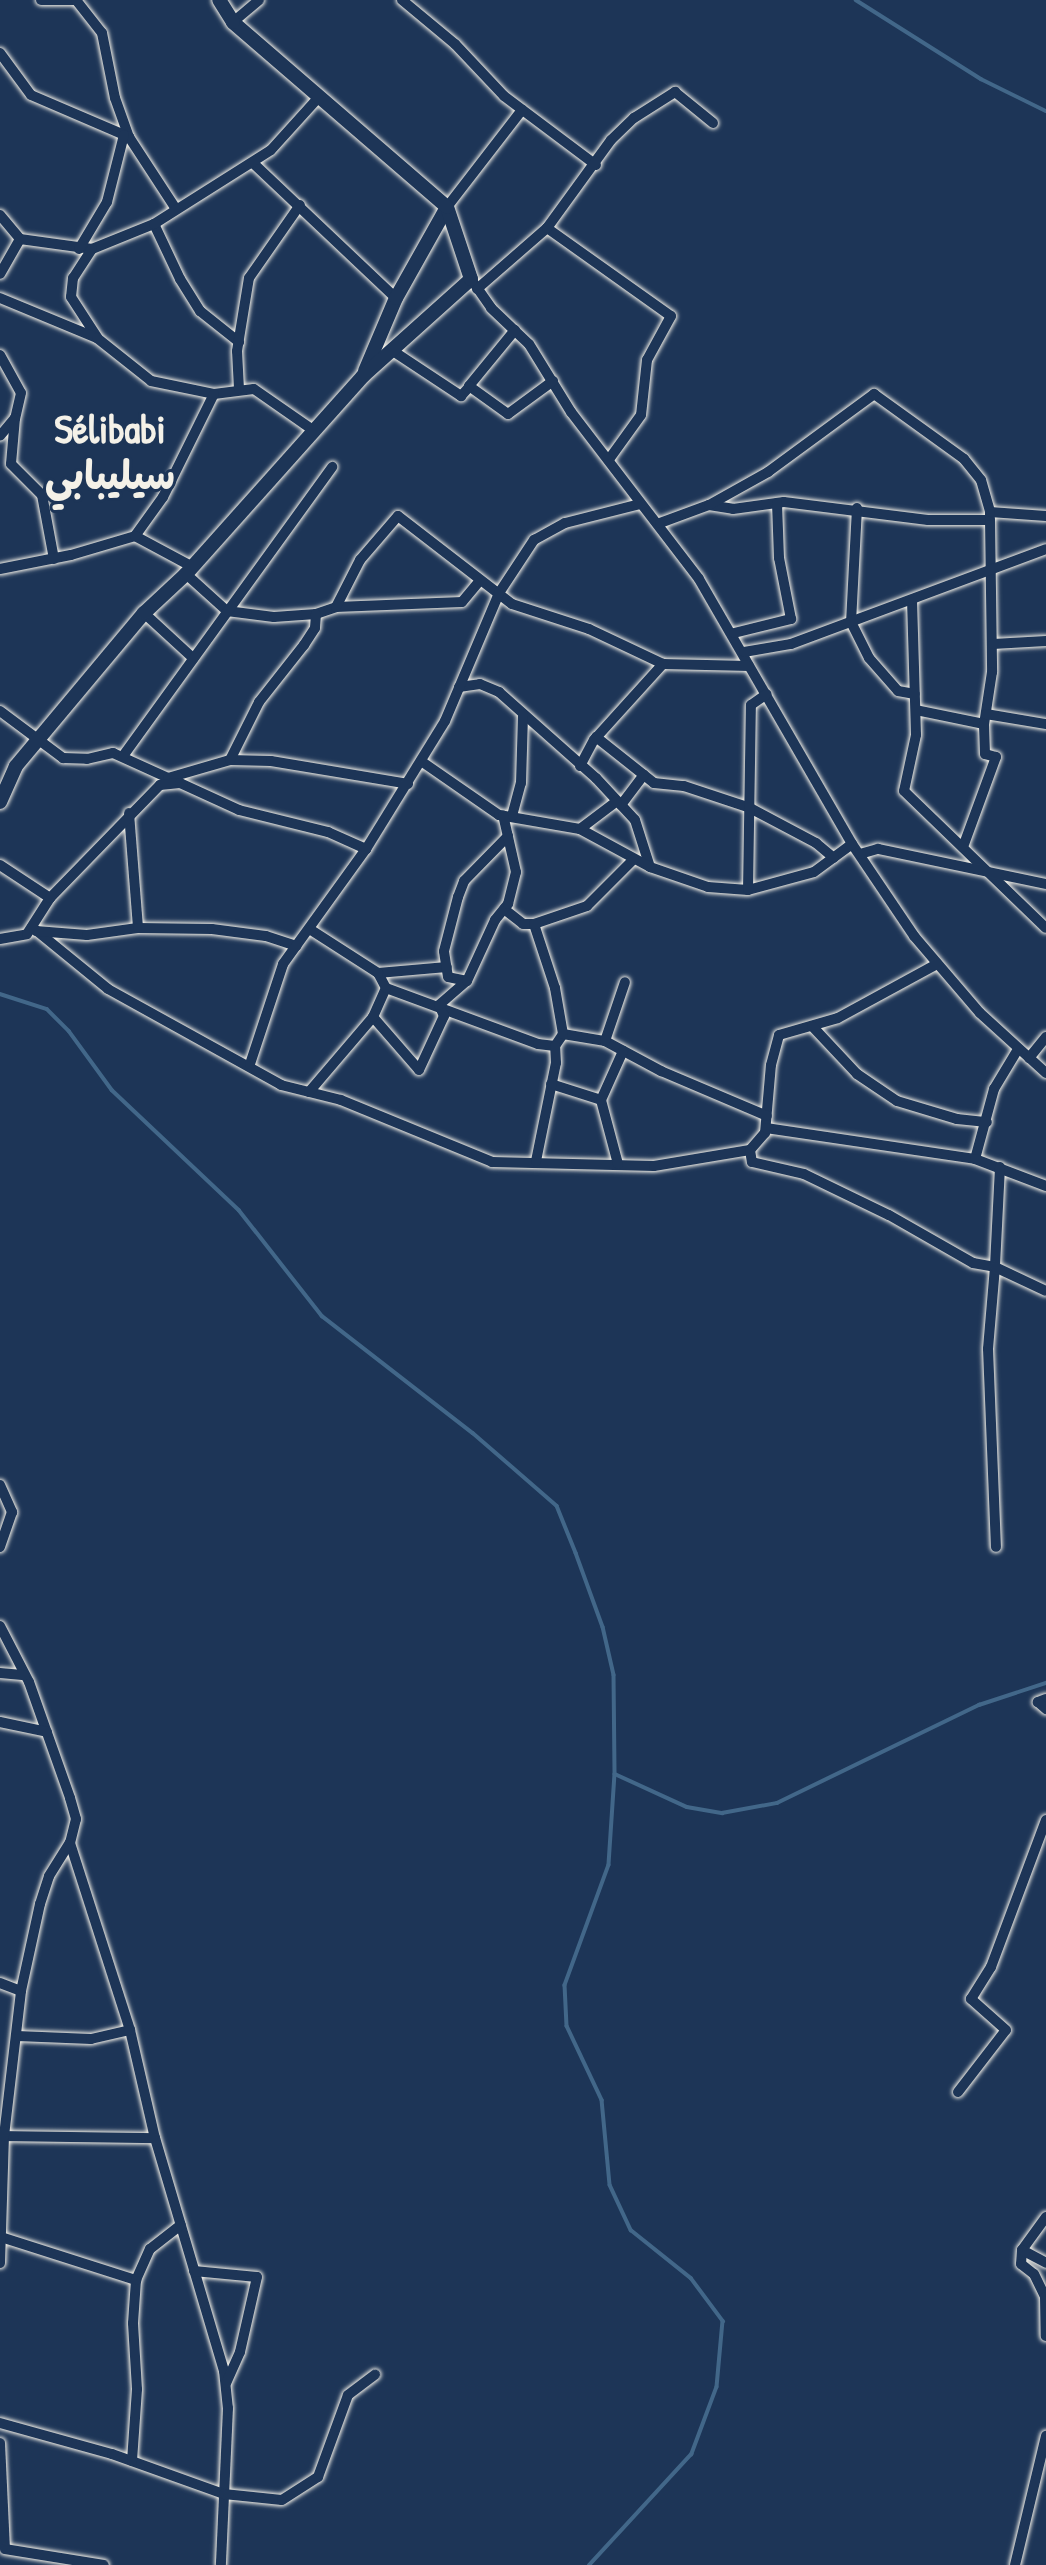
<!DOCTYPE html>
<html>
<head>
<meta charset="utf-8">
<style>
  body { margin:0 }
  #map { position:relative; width:1046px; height:2565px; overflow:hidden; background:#1d3557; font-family:"Patrick Hand","Playpen Sans Arabic",sans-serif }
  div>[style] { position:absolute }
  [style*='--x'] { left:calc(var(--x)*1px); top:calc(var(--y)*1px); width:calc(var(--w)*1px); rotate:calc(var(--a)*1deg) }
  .stream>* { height:3.5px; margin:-1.75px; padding:0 1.75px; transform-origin:1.75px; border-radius:1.75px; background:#426789 }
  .roads { filter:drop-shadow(0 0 2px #f4f1e8) drop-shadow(0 0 2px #f4f1e8) }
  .street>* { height:10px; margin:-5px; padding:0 5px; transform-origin:5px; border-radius:5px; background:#1d3557 }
  .secondary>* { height:14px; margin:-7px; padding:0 7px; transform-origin:7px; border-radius:7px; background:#1d3557 }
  span { translate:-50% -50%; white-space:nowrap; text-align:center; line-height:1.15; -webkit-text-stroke:6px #1d3557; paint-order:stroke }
  .town-label { font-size:40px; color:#f4f1e8; font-weight:700 }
</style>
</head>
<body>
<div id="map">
  <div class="stream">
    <i style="--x:856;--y:0;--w:148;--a:32.3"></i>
    <i style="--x:981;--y:79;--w:72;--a:26.2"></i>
    <i style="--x:0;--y:994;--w:49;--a:17.7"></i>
    <i style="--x:47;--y:1009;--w:31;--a:45"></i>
    <i style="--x:69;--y:1031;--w:73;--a:53.9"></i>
    <i style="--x:112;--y:1090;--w:175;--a:43.4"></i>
    <i style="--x:239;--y:1210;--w:135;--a:51.9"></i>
    <i style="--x:322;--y:1316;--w:191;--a:37.8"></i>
    <i style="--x:473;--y:1433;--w:111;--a:41"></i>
    <i style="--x:557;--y:1506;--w:51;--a:68"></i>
    <i style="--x:576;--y:1553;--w:79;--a:70"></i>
    <i style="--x:603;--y:1627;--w:49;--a:77.1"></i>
    <i style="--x:614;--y:1675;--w:99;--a:89.4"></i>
    <i style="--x:615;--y:1774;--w:91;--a:93.8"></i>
    <i style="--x:609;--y:1865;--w:128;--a:110.1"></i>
    <i style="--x:565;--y:1985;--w:41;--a:87.2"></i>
    <i style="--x:567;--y:2026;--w:82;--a:64.7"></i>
    <i style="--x:602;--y:2100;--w:85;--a:84.6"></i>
    <i style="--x:610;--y:2185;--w:50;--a:65"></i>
    <i style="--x:631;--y:2230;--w:77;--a:38.7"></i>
    <i style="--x:691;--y:2278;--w:54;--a:53.3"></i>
    <i style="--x:723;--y:2321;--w:66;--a:95.2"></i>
    <i style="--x:717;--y:2387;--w:72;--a:110.5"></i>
    <i style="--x:692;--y:2454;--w:151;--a:132.6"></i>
    <i style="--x:615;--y:1774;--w:79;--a:24.6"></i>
    <i style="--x:687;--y:1807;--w:36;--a:10"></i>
    <i style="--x:722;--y:1813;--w:56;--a:-10.3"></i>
    <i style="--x:777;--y:1803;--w:225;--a:-25.9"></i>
    <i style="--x:979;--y:1705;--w:71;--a:-18.2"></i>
  </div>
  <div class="roads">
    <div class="street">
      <i style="--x:41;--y:0;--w:36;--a:0"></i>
      <i style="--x:76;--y:0;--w:42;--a:51.8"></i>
      <i style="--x:102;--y:33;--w:66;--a:78.7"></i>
      <i style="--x:115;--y:98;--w:41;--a:70.3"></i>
      <i style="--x:129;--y:137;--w:86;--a:56.9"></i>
      <i style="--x:402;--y:0;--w:69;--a:39.7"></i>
      <i style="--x:455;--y:44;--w:71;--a:46.7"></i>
      <i style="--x:504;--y:96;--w:115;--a:36.9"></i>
      <i style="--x:233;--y:22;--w:34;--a:-40"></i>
      <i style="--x:0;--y:53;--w:52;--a:53.6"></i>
      <i style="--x:31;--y:95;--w:107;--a:23.2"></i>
      <i style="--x:253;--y:163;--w:197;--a:43.4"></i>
      <i style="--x:447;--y:207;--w:123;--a:-52.3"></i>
      <i style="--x:0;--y:215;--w:31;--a:50"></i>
      <i style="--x:20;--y:239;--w:40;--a:119.7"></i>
      <i style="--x:154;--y:224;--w:61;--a:64.7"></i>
      <i style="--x:180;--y:279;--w:38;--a:58"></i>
      <i style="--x:200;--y:311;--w:50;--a:38.5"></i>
      <i style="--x:547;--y:228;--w:152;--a:35.4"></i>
      <i style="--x:671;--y:316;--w:50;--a:118.6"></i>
      <i style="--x:647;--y:360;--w:55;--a:96.2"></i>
      <i style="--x:641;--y:415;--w:53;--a:125.8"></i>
      <i style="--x:20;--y:239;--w:73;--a:7.9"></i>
      <i style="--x:92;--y:249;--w:67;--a:-22"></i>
      <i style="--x:154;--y:224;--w:138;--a:-32.3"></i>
      <i style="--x:271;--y:150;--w:70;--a:-47.9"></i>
      <i style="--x:79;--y:249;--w:55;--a:-59.2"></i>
      <i style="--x:107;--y:202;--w:69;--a:-75.8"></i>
      <i style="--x:92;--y:249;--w:35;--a:123"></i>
      <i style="--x:73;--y:278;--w:19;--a:96"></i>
      <i style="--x:71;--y:297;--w:48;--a:57"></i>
      <i style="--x:471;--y:279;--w:35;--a:55"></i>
      <i style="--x:491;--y:308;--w:52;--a:43.5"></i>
      <i style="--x:529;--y:344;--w:80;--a:58.3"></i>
      <i style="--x:571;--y:412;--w:210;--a:52.5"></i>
      <i style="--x:699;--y:579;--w:306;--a:60"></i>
      <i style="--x:852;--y:844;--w:111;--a:56"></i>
      <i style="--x:914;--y:936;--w:101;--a:49.4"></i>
      <i style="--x:980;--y:1013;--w:89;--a:42.3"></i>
      <i style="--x:477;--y:289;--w:93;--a:-41.1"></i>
      <i style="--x:547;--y:228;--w:109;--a:-54"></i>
      <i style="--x:611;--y:140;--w:32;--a:-44"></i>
      <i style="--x:634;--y:118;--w:49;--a:-32.4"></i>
      <i style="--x:675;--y:92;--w:49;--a:39.2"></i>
      <i style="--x:0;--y:298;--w:105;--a:22.4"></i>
      <i style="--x:97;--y:338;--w:69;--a:38.5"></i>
      <i style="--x:151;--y:381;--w:64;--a:11.7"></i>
      <i style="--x:214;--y:394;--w:40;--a:-7.1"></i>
      <i style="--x:254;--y:389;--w:72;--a:34.8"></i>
      <i style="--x:515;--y:330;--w:72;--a:129.4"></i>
      <i style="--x:469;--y:386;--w:48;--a:35.7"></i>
      <i style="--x:508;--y:414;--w:56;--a:-36.3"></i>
      <i style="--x:393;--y:351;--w:82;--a:33.5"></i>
      <i style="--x:461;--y:396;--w:13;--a:-48"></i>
      <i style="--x:0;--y:355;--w:43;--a:61.1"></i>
      <i style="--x:21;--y:393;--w:26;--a:103"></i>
      <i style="--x:15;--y:418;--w:23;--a:130"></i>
      <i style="--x:239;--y:389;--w:38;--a:-93"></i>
      <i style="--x:237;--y:351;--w:74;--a:-80.7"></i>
      <i style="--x:249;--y:278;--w:89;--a:-55.1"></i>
      <i style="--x:15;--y:418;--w:46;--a:95"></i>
      <i style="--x:11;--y:464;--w:44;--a:45"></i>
      <i style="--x:42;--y:495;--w:65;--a:79.4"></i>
      <i style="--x:709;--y:505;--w:24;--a:9"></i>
      <i style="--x:733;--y:509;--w:51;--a:-7.8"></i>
      <i style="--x:784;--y:502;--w:145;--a:7.1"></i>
      <i style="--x:928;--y:520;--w:62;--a:0"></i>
      <i style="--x:990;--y:520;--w:152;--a:89.2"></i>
      <i style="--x:992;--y:672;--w:53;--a:98.7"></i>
      <i style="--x:984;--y:724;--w:69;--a:-168.4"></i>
      <i style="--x:857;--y:508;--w:114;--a:93"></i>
      <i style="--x:851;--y:622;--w:40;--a:63.4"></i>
      <i style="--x:869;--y:658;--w:44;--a:48.7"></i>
      <i style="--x:898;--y:691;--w:17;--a:10"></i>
      <i style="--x:990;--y:516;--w:4;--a:-90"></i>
      <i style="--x:990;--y:512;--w:56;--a:4.1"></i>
      <i style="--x:660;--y:523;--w:52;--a:-20.2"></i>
      <i style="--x:709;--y:505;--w:68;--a:-29.2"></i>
      <i style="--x:768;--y:472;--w:132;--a:-36.3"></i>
      <i style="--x:874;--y:394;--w:111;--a:35.8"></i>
      <i style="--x:964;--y:459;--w:27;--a:51"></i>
      <i style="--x:981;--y:480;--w:33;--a:74"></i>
      <i style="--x:135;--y:536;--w:48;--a:-54.3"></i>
      <i style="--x:163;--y:497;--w:115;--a:-63.7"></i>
      <i style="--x:0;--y:569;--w:72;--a:-11.2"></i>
      <i style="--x:71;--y:555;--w:67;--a:-16.5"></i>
      <i style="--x:135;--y:536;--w:64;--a:28.2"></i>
      <i style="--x:186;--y:574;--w:55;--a:42.1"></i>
      <i style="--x:227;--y:611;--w:47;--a:7.3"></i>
      <i style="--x:274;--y:617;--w:42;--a:-4.1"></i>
      <i style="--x:316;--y:614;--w:21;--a:-19"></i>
      <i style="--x:336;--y:607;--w:126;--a:-2.3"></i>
      <i style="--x:462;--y:602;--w:26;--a:-50"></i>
      <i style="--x:912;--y:600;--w:135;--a:88.3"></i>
      <i style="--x:916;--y:735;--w:57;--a:102.1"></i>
      <i style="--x:904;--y:791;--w:197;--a:44"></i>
      <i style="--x:336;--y:607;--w:53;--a:-62.9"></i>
      <i style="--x:360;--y:560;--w:58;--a:-49.2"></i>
      <i style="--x:398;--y:516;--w:144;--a:37.7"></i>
      <i style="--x:512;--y:604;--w:81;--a:18"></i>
      <i style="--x:589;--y:629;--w:82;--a:25.3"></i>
      <i style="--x:663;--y:664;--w:86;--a:1.3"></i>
      <i style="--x:144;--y:613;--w:67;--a:42.6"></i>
      <i style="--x:734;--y:633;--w:59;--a:-13.8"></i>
      <i style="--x:791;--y:619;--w:62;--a:-101.1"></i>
      <i style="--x:779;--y:558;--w:55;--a:-92.1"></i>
      <i style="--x:993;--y:644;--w:53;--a:-3.2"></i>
      <i style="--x:744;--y:652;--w:48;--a:-9.7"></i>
      <i style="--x:791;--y:644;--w:272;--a:-20.4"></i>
      <i style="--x:459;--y:687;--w:21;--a:-8"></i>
      <i style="--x:480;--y:684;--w:21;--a:23"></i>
      <i style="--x:499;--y:692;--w:130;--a:41.6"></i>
      <i style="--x:596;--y:778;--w:57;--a:47.1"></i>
      <i style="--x:635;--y:820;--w:49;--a:72.3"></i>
      <i style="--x:650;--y:867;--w:61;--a:19"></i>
      <i style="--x:708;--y:887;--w:40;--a:4.3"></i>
      <i style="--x:748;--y:890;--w:68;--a:-15.3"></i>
      <i style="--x:814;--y:872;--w:47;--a:-36.4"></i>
      <i style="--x:0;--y:711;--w:79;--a:36.7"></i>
      <i style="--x:63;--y:758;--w:24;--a:2"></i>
      <i style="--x:87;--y:759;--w:27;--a:-13"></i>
      <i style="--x:113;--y:753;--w:60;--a:24.4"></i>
      <i style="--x:168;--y:778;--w:65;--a:-16.2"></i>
      <i style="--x:230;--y:760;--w:41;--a:1.4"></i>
      <i style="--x:271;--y:761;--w:139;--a:9.5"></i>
      <i style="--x:986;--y:714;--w:61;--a:9.5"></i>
      <i style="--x:596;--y:737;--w:74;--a:38.4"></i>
      <i style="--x:654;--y:783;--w:30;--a:6"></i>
      <i style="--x:684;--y:786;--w:70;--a:18.4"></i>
      <i style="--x:750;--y:808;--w:75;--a:27.9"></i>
      <i style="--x:816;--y:843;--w:23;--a:40"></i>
      <i style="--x:123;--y:756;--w:357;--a:-54.1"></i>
      <i style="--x:230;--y:760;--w:65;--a:-63.4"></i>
      <i style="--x:259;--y:702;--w:73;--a:-51.7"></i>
      <i style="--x:304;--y:645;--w:20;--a:-57"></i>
      <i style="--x:315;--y:628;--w:14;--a:-86"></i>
      <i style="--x:421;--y:761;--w:95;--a:34.7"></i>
      <i style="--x:499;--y:815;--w:82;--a:9.8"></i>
      <i style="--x:580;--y:829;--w:80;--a:28.5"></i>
      <i style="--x:580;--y:766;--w:30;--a:-62"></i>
      <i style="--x:594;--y:740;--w:103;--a:-47.8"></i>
      <i style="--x:621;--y:805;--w:38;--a:-53"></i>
      <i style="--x:129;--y:813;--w:115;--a:85.5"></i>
      <i style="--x:512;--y:816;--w:34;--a:-75"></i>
      <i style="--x:521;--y:783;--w:69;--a:-88.3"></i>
      <i style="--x:580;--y:829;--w:46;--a:-37.1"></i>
      <i style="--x:963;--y:847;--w:96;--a:-69.9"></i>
      <i style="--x:996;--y:757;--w:11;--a:-165"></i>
      <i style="--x:985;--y:754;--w:30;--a:-92"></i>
      <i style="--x:860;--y:854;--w:19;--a:-16"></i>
      <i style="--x:878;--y:849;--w:172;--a:11.8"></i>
      <i style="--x:0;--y:865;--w:60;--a:33.4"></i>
      <i style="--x:748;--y:890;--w:185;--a:-89.1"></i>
      <i style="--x:751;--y:705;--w:19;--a:-35"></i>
      <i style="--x:504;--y:909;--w:24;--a:38"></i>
      <i style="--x:523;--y:924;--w:11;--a:0"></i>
      <i style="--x:32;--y:927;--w:98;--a:39.2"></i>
      <i style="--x:108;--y:989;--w:198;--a:29"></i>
      <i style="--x:281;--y:1085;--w:62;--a:14"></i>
      <i style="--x:341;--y:1100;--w:163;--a:22.3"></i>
      <i style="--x:492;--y:1162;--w:162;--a:1.4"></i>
      <i style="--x:654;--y:1166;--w:97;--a:-9.5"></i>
      <i style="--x:750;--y:1150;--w:23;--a:-49"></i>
      <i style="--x:765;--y:1133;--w:68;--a:-85"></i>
      <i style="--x:771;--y:1065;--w:31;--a:-75"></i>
      <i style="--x:779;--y:1035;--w:61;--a:-16.1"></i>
      <i style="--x:838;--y:1018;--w:113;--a:-28.6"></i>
      <i style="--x:36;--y:931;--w:51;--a:4.5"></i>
      <i style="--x:87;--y:935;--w:51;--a:-7.8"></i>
      <i style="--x:138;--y:928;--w:74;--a:0.8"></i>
      <i style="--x:212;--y:929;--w:54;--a:7.4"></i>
      <i style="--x:266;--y:936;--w:32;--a:18"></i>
      <i style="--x:0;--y:939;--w:27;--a:-10"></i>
      <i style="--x:27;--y:934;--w:43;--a:-57.4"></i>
      <i style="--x:50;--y:898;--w:158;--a:-45.8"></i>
      <i style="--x:160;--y:785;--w:20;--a:-6"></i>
      <i style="--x:180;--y:783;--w:65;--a:24.6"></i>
      <i style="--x:239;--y:810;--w:92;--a:13.9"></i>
      <i style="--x:328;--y:832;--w:42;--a:24.1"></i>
      <i style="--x:378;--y:973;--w:69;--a:-5"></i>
      <i style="--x:467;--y:981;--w:19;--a:-168"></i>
      <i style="--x:448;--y:977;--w:26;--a:-99"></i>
      <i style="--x:444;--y:951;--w:56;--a:-75.5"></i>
      <i style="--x:458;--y:897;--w:17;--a:-69"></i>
      <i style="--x:464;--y:881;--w:63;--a:-45.6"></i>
      <i style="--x:386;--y:988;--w:162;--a:20.2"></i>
      <i style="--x:538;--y:1044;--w:17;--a:7"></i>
      <i style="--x:555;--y:1046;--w:14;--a:-56"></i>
      <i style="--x:563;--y:1034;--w:43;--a:9.5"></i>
      <i style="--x:605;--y:1041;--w:64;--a:28.2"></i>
      <i style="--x:661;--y:1071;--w:115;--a:23"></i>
      <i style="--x:373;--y:1017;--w:70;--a:49"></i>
      <i style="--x:419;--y:1070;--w:60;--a:-65.2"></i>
      <i style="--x:444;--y:1016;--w:12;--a:-114"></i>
      <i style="--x:439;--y:1005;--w:37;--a:-41"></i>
      <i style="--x:467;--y:981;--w:67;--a:-65.3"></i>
      <i style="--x:495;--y:920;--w:21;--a:-51"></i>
      <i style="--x:508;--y:904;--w:33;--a:-76"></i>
      <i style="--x:516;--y:872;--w:58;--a:-102.8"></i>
      <i style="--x:812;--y:1026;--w:66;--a:46.8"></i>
      <i style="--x:857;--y:1074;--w:48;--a:34"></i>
      <i style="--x:897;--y:1101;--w:63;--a:16.7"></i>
      <i style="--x:957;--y:1119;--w:30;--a:6"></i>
      <i style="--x:563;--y:1034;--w:47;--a:-99.9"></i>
      <i style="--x:555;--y:988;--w:67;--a:-108.2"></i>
      <i style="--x:534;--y:924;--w:56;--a:-18.8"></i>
      <i style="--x:587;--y:906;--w:66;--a:-45"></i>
      <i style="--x:605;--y:1041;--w:62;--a:-71.3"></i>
      <i style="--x:1029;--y:1058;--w:27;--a:-51"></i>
      <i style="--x:250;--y:1064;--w:105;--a:-71.7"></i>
      <i style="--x:283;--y:964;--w:142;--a:-54.2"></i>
      <i style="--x:366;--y:849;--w:150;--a:-58.3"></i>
      <i style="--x:445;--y:721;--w:139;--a:-67.1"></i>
      <i style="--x:499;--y:593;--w:64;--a:-56.6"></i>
      <i style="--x:534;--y:540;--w:35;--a:-29"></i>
      <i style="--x:565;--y:523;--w:77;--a:-14.2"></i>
      <i style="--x:551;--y:1084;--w:52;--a:17.7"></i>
      <i style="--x:309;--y:1092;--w:99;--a:-49.5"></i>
      <i style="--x:373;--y:1017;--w:32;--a:-66"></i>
      <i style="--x:386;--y:988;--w:17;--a:-118"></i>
      <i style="--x:378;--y:973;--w:80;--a:-147.3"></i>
      <i style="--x:766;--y:1128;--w:211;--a:8.4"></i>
      <i style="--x:975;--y:1159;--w:73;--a:-74.8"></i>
      <i style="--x:994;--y:1089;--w:47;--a:-59"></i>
      <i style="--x:750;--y:1150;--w:12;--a:81"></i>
      <i style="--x:752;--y:1162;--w:53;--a:13"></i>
      <i style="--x:804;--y:1174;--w:94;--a:25.8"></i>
      <i style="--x:889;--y:1215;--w:97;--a:29.7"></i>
      <i style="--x:973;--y:1263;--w:22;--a:10"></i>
      <i style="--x:995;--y:1267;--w:82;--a:94.9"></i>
      <i style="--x:988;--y:1349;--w:198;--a:87.7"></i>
      <i style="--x:975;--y:1159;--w:76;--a:20.8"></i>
      <i style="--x:536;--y:1161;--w:100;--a:-78.5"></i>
      <i style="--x:556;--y:1063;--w:17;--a:-93"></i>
      <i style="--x:618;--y:1164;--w:66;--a:-104.9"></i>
      <i style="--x:601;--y:1100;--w:54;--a:-65.8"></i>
      <i style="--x:1000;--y:1167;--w:100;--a:92.9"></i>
      <i style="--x:995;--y:1267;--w:56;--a:25.2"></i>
      <i style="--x:0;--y:1485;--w:30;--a:66"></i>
      <i style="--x:12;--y:1512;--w:37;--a:109"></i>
      <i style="--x:0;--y:1626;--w:63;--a:62.6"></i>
      <i style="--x:29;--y:1682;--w:123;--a:70.5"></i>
      <i style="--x:70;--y:1798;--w:22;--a:74"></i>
      <i style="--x:76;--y:1819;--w:25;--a:104"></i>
      <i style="--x:70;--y:1843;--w:196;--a:72.2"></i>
      <i style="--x:130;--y:2030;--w:111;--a:77"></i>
      <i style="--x:155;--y:2138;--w:243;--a:73.5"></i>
      <i style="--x:224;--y:2371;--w:37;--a:84"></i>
      <i style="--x:228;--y:2408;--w:157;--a:92.6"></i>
      <i style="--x:0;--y:1673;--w:25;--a:5"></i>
      <i style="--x:1046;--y:1699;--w:9;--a:159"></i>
      <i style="--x:1038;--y:1702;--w:11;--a:41"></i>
      <i style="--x:0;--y:1722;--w:48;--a:12"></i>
      <i style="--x:0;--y:1983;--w:22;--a:21"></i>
      <i style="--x:17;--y:2036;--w:74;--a:2.3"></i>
      <i style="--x:91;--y:2039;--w:40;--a:-13"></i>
      <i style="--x:958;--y:2092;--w:78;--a:-52.3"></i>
      <i style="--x:1006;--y:2030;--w:47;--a:-138.5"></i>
      <i style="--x:971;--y:1999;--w:38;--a:-58"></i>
      <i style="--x:991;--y:1967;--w:157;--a:-69.5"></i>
      <i style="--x:4;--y:2136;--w:151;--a:0.8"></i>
      <i style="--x:1046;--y:2217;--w:41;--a:126"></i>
      <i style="--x:1022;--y:2250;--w:14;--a:94"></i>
      <i style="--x:1021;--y:2264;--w:16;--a:38"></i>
      <i style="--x:1034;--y:2274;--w:25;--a:64"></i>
      <i style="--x:1045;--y:2297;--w:39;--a:89"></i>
      <i style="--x:4;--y:2238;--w:139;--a:17.7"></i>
      <i style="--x:1022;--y:2250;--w:27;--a:28"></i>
      <i style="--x:0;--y:2263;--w:127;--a:-88.2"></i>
      <i style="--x:4;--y:2136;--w:146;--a:-83.3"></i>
      <i style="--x:21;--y:1991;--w:89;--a:-77.7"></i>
      <i style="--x:40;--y:1904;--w:29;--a:-72"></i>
      <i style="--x:49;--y:1876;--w:39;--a:-58"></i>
      <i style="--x:194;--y:2271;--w:63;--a:5.4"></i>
      <i style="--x:257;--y:2277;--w:77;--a:102.8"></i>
      <i style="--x:240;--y:2352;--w:34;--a:114"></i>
      <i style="--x:0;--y:2423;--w:116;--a:15.5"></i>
      <i style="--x:112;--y:2454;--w:119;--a:19.7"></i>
      <i style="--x:224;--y:2494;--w:58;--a:5.9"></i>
      <i style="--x:282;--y:2500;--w:43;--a:-32.6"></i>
      <i style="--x:318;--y:2477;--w:87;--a:-69.9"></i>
      <i style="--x:348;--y:2395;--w:34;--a:-37"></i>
      <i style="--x:0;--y:2443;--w:106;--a:87.3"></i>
      <i style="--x:5;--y:2549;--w:100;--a:9.2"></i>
      <i style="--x:132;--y:2461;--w:72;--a:-86"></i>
      <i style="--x:137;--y:2389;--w:66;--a:-93.5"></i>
      <i style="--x:133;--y:2323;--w:43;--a:-86"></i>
      <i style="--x:136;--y:2280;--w:34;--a:-66"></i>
      <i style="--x:150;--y:2249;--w:39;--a:-38"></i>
      <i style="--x:1015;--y:2565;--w:133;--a:-76.5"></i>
    </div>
    <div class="secondary">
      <i style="--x:365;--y:371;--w:79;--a:-67"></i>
      <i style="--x:396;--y:298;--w:104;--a:-60.7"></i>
      <i style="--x:0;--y:802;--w:39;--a:-66"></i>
      <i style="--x:16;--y:766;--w:199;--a:-50.1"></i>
      <i style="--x:144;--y:613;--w:57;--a:-42.9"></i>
      <i style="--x:186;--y:574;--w:266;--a:-48.2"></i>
      <i style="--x:363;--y:376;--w:145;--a:-41.9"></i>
      <i style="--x:471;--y:279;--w:76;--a:-108.4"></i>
      <i style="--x:447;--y:207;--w:283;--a:-139.2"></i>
      <i style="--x:233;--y:22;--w:26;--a:-122"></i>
    </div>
  </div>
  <div class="town-label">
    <span style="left:110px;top:451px">Sélibabi<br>سيليبابي</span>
  </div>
</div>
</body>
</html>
